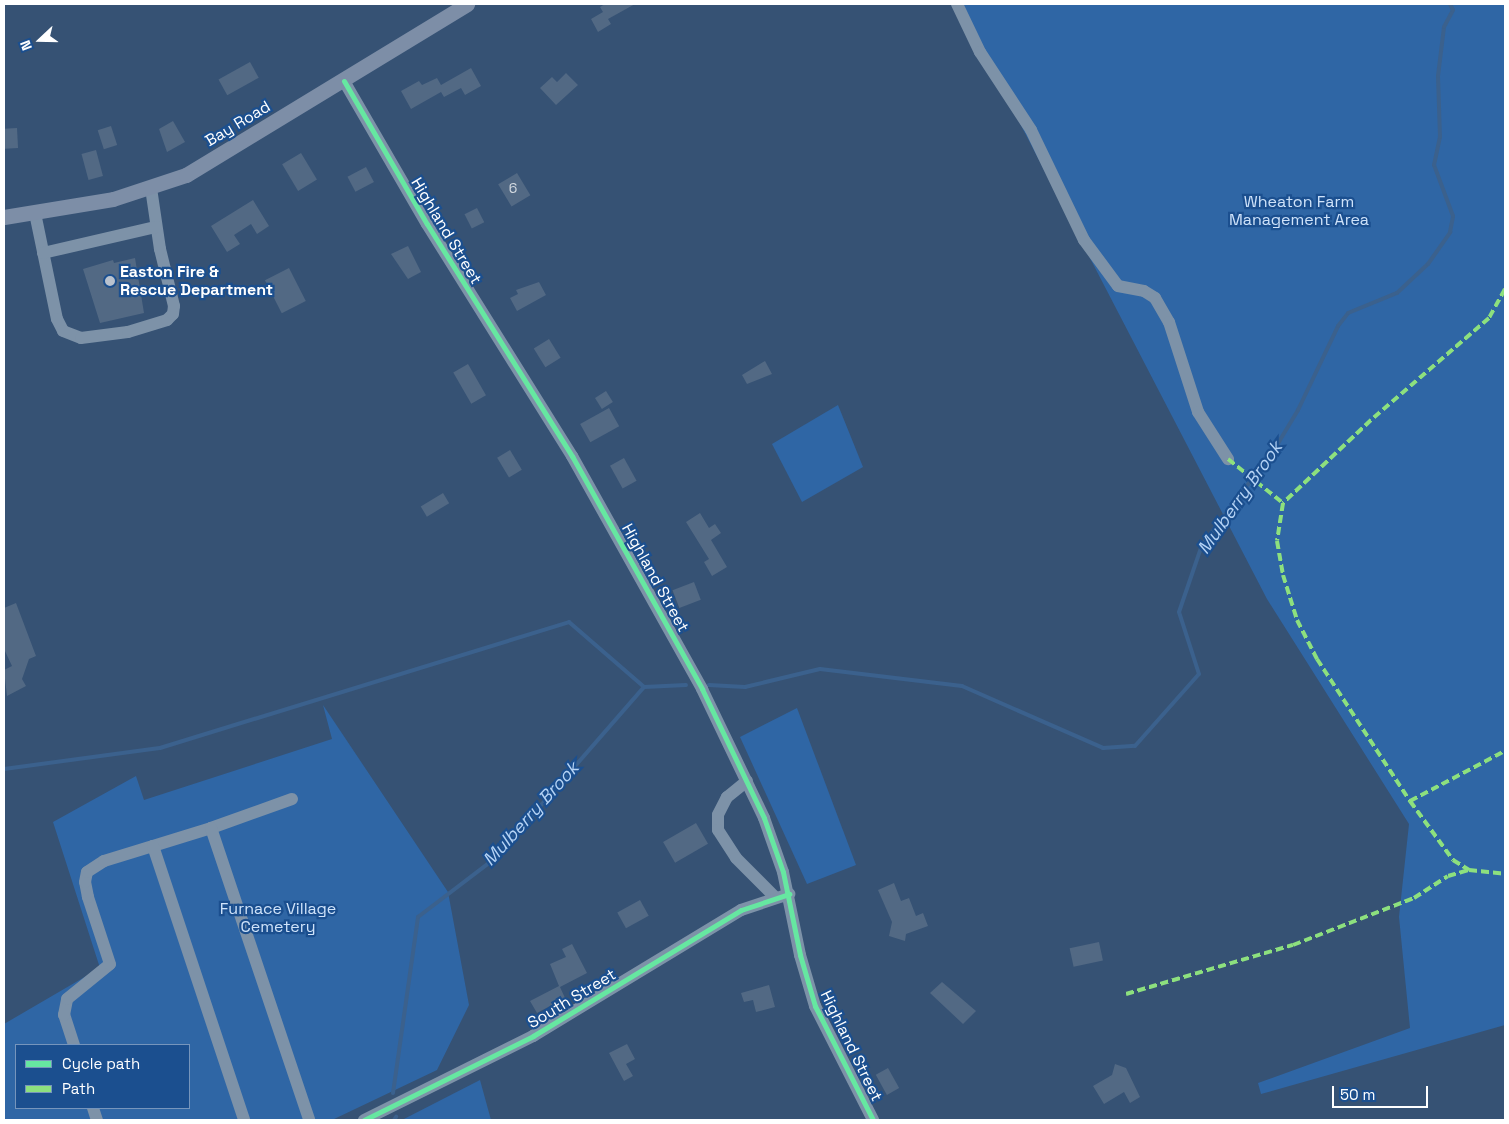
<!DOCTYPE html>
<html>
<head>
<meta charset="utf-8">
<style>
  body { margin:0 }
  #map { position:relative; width:1509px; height:1124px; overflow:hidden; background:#365274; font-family:"Space Grotesk",sans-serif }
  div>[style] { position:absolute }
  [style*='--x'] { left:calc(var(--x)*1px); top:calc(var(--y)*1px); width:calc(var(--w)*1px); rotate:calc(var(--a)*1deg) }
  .green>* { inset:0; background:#2f66a5 }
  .stream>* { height:4px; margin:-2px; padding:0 2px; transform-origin:2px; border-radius:2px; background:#3b618d }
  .building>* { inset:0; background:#526984; transform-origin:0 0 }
  .minor>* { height:12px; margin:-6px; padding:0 6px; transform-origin:6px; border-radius:6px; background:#7d92a8 }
  .major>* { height:15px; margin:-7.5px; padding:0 7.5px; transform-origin:7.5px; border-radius:7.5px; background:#7d8ea7 }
  .quiet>* { height:4px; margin-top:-2px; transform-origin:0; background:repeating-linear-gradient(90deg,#8de07e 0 8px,transparent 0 12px) }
  .cycleway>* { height:5px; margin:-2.5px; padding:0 2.5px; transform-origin:2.5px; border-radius:2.5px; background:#66e7a1 }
  .dots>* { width:14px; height:14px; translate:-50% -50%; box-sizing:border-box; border:2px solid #1b4f8f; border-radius:50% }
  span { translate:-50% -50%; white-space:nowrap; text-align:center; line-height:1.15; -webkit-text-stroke:4.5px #1b4f8f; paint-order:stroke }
  .number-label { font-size:14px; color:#d4dae0 }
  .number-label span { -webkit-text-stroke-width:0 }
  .street-label { font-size:16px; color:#fff }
  .park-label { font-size:16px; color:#cfe3fa }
  .poi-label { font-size:16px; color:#fff; font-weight:700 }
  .left { translate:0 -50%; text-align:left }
  .water-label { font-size:18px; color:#b5d3f5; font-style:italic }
  .frame { position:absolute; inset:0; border:5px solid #fff; pointer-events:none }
  .legend { position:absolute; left:15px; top:1044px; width:175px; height:65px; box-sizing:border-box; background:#1b4f8f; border:1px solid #7695bc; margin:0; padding:6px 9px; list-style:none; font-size:15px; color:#fff }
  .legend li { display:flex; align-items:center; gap:10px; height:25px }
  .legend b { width:25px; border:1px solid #7695bc }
  .north { position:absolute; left:15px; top:15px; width:50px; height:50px; -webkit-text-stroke:4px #1b4f8f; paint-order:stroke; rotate:249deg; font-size:14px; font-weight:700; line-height:20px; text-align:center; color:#fff }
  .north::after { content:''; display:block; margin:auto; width:18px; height:22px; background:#fff; clip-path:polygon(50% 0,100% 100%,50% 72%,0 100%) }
  .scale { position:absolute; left:1332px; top:1086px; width:96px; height:22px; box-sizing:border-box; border:2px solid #fff; border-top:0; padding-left:6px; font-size:15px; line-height:18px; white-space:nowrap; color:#fff; -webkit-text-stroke:4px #1b4f8f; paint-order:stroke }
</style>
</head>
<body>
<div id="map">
  <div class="green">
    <i style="clip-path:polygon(958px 4px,1505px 4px,1505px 1025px,1261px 1094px,1258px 1083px,1410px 1028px,1399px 917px,1409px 824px,1267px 599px)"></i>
    <i style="clip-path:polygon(838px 405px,863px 467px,802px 502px,772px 444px)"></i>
    <i style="clip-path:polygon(evenodd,323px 705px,448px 892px,469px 1005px,437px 1070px,332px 1120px,4px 1120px,4px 1024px,100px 968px,53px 822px,136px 776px,144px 800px,332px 739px,323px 705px,16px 1045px,189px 1045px,189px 1108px,16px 1108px,16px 1045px)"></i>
    <i style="clip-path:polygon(797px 708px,856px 865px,807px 884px,740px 737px)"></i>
    <i style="clip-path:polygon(480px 1080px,491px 1120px,402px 1120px)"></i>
  </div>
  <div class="stream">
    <i style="--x:709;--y:685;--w:36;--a:3"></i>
    <i style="--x:745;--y:687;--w:77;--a:-13.5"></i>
    <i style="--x:820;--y:669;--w:143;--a:6.8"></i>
    <i style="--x:962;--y:686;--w:154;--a:23.7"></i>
    <i style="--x:1103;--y:748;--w:32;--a:-4"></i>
    <i style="--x:1135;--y:746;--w:96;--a:-48.4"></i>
    <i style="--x:1199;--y:674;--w:65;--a:-107.9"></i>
    <i style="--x:1179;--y:612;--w:71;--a:-71.1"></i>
    <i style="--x:1202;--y:545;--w:119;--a:-52.8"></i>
    <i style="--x:1274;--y:450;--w:47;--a:-59"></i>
    <i style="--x:1298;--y:410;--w:93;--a:-64.5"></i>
    <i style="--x:1338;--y:326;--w:16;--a:-52"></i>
    <i style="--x:1348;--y:313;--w:53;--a:-22.2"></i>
    <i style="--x:1397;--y:293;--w:42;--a:-43.1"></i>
    <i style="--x:1428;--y:264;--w:39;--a:-55"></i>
    <i style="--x:1450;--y:232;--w:16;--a:-79"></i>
    <i style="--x:1453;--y:216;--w:54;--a:-110.4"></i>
    <i style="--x:1434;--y:165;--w:29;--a:-78"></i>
    <i style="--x:1440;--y:137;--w:61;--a:-91.9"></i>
    <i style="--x:1438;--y:76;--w:49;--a:-83"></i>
    <i style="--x:1444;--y:27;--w:19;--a:-62"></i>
    <i style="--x:1453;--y:10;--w:7;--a:-117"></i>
    <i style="--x:4;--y:769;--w:157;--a:-7.7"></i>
    <i style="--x:160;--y:748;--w:428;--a:-17.1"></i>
    <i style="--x:569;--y:622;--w:99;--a:40.9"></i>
    <i style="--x:393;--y:1093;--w:178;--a:-81.9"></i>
    <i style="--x:418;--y:917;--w:96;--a:-37.3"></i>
    <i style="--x:494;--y:859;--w:228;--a:-48.9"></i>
    <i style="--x:644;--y:687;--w:42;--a:-2.7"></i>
    <i style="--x:394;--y:1120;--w:4;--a:-56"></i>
  </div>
  <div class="building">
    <i style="clip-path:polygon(605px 4px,635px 4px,608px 19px,611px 24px,598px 32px,591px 19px,603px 12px,600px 7px)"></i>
    <i style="left:250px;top:62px;width:18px;height:36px;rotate:61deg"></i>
    <i style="clip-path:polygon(471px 68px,481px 86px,465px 95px,461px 88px,444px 97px,441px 92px,411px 109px,401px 91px,419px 81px,422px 85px,437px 78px,441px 85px)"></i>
    <i style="clip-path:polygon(566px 73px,578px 85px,556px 105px,540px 88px,552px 77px,557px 82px)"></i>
    <i style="clip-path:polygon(173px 121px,185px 142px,167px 152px,159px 129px)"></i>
    <i style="left:111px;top:126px;width:20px;height:14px;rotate:72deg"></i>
    <i style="left:17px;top:128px;width:20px;height:13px;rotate:87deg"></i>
    <i style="left:96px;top:150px;width:27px;height:15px;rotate:75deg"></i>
    <i style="left:301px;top:153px;width:31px;height:22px;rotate:59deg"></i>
    <i style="left:366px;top:167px;width:17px;height:21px;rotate:62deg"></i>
    <i style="left:517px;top:173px;width:26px;height:22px;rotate:59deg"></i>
    <i style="clip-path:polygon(253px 200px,269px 226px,257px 234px,251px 224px,234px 235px,240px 244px,227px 252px,211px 226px)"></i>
    <i style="left:477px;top:208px;width:16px;height:14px;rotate:63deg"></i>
    <i style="clip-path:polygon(408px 246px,421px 272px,408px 279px,391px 254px)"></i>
    <i style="clip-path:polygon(135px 258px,144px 313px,100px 323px,83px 269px,113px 260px,114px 263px)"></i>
    <i style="left:289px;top:268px;width:37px;height:27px;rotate:63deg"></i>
    <i style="clip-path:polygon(539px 282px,546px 295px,517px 311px,510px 298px,518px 294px,516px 290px)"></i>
    <i style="left:549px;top:339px;width:22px;height:18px;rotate:58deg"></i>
    <i style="clip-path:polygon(765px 361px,772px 374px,747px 384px,742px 375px)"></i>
    <i style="left:468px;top:364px;width:36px;height:17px;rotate:60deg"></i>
    <i style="left:606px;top:391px;width:13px;height:13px;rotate:58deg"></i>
    <i style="left:609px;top:408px;width:21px;height:33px;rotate:61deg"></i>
    <i style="left:510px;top:450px;width:23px;height:15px;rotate:59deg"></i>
    <i style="left:624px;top:458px;width:26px;height:16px;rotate:61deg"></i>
    <i style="left:443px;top:493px;width:12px;height:26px;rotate:59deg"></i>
    <i style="clip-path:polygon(700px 513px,709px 528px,715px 524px,721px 533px,711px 540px,727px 567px,712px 576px,704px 562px,709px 559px,686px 522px)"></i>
    <i style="left:694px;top:582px;width:19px;height:23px;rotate:69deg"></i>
    <i style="clip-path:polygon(16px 603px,36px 656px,29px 659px,22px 679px,26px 686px,7px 696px,4px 670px,12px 666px,4px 649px,4px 608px)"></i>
    <i style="left:696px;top:823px;width:24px;height:38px;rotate:60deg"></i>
    <i style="clip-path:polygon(894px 883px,901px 901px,909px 898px,916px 916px,923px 913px,928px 926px,906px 934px,905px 941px,889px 936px,892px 922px,878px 890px)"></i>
    <i style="left:640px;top:900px;width:18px;height:26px;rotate:61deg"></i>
    <i style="left:1099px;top:942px;width:19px;height:30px;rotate:78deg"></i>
    <i style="clip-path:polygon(572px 944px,587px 973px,560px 987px,565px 998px,537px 1013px,530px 1001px,559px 986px,550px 964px,566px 957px,562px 949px)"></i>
    <i style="clip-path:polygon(942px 982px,976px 1011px,963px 1024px,930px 993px)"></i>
    <i style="clip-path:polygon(769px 985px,775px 1007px,756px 1012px,753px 1000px,744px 1002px,741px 993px)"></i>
    <i style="clip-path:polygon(627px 1044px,635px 1059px,626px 1064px,633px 1076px,624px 1081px,609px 1053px)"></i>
    <i style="clip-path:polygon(1115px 1064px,1126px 1068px,1140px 1097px,1130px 1103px,1124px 1092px,1104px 1104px,1093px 1086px,1112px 1075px)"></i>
    <i style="left:888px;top:1068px;width:23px;height:14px;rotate:61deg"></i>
  </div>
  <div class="minor">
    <i style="--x:957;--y:4;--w:53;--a:64.4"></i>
    <i style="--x:980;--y:52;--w:93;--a:56.8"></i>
    <i style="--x:1031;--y:130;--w:122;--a:64.3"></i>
    <i style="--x:1084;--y:240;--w:57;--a:53.5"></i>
    <i style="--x:1118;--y:286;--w:26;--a:11"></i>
    <i style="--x:1144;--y:291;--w:13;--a:32"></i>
    <i style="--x:1155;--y:298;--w:28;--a:60"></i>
    <i style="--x:1169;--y:322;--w:95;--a:72.1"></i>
    <i style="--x:1198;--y:412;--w:56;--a:57.4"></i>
    <i style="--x:344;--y:81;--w:165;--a:59.9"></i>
    <i style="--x:427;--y:224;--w:274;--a:58"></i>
    <i style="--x:572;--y:456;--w:267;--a:60.8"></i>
    <i style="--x:702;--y:689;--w:143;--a:64.3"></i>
    <i style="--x:764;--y:818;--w:57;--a:70.6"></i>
    <i style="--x:783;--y:872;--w:85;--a:78.4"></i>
    <i style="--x:800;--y:955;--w:53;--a:73.6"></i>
    <i style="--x:815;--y:1006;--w:128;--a:63"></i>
    <i style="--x:35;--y:213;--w:108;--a:78.3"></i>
    <i style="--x:57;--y:319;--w:13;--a:63"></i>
    <i style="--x:63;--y:331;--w:19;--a:21"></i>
    <i style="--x:81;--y:338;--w:47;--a:-7.3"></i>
    <i style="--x:128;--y:332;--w:41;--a:-17.1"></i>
    <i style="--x:167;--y:320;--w:8;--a:-45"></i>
    <i style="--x:173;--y:314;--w:8;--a:-83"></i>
    <i style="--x:174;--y:306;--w:59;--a:-103.8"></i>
    <i style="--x:160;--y:249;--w:62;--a:-98.4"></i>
    <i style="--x:43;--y:253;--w:116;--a:-13"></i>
    <i style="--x:747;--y:781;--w:26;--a:141"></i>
    <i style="--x:727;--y:797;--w:20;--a:117"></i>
    <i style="--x:718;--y:815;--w:15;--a:90"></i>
    <i style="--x:718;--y:830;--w:33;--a:57"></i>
    <i style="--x:736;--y:858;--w:55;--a:45"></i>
    <i style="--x:211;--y:828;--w:86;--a:-19.7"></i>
    <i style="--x:153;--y:846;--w:61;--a:-17.2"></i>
    <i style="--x:211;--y:828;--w:308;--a:71.4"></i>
    <i style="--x:74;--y:1045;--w:32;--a:-108"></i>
    <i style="--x:64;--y:1015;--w:16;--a:-79"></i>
    <i style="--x:67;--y:999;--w:55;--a:-39.1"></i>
    <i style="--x:110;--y:964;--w:71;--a:-108.2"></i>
    <i style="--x:88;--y:897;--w:15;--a:-101"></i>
    <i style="--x:85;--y:882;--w:10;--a:-79"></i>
    <i style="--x:87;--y:872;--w:20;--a:-33"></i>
    <i style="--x:104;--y:861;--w:51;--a:-17"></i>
    <i style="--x:153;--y:846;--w:289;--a:71.6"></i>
    <i style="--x:93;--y:1108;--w:13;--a:72"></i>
    <i style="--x:364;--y:1120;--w:189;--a:-26.4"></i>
    <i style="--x:533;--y:1036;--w:243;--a:-31.2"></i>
    <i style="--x:741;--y:910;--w:51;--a:-18.4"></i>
  </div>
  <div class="major">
    <i style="--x:4;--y:217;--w:110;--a:-9.4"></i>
    <i style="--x:113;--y:199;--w:77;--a:-18.2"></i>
    <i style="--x:186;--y:175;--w:329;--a:-31.3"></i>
  </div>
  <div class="quiet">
    <i style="--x:1505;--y:289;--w:33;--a:119"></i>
    <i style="--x:1489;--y:318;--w:156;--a:139.2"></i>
    <i style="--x:1371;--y:420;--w:121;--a:136.7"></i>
    <i style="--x:1283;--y:503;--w:38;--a:99"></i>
    <i style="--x:1277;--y:541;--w:35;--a:80"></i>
    <i style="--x:1283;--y:575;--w:47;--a:72.7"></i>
    <i style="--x:1297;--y:620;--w:44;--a:62.9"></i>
    <i style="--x:1317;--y:659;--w:170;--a:56.8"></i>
    <i style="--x:1410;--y:801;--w:73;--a:53.9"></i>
    <i style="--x:1453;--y:860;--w:19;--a:32"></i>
    <i style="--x:1469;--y:870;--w:36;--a:6"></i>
    <i style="--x:1228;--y:459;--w:70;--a:38.7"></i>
    <i style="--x:1410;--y:801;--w:107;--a:-27.8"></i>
    <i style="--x:1126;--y:994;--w:174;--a:-16.4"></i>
    <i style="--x:1293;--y:945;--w:130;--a:-21.2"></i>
    <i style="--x:1414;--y:898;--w:40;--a:-32.9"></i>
    <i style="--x:1448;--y:876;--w:22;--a:-16"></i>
  </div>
  <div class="cycleway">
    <i style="--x:344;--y:81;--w:165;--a:59.9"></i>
    <i style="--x:427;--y:224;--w:274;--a:58"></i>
    <i style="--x:572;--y:456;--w:267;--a:60.8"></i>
    <i style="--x:702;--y:689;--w:143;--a:64.3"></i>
    <i style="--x:764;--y:818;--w:57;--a:70.6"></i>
    <i style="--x:783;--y:872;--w:85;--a:78.4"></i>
    <i style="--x:800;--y:955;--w:53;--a:73.6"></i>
    <i style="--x:815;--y:1006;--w:128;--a:63"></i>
    <i style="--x:364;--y:1120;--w:189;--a:-26.4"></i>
    <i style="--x:533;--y:1036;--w:243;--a:-31.2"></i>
    <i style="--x:741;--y:910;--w:51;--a:-18.4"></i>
  </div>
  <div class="dots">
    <i style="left:110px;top:281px;background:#b9c2ce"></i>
  </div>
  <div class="number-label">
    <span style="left:513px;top:188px">6</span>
  </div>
  <div class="street-label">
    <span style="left:238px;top:124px;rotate:-31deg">Bay Road</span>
    <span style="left:446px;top:231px;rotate:59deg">Highland Street</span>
    <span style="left:655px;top:578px;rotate:61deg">Highland Street</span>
    <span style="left:572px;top:999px;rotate:-31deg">South Street</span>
    <span style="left:851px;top:1046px;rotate:64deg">Highland Street</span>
  </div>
  <div class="park-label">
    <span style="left:1299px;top:211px">Wheaton Farm<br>Management Area</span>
    <span style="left:278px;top:918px">Furnace Village<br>Cemetery</span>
  </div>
  <div class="poi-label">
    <span class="left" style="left:120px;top:281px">Easton Fire &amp;<br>Rescue Department</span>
  </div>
  <div class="water-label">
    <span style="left:1240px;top:498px;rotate:-55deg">Mulberry Brook</span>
    <span style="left:531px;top:814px;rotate:-48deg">Mulberry Brook</span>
  </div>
  <div class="frame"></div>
  <ul class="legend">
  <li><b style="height:6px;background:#66e7a1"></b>Cycle path</li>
  <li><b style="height:6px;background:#8de07e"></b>Path</li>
  </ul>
  <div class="north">N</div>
  <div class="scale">50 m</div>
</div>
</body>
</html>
